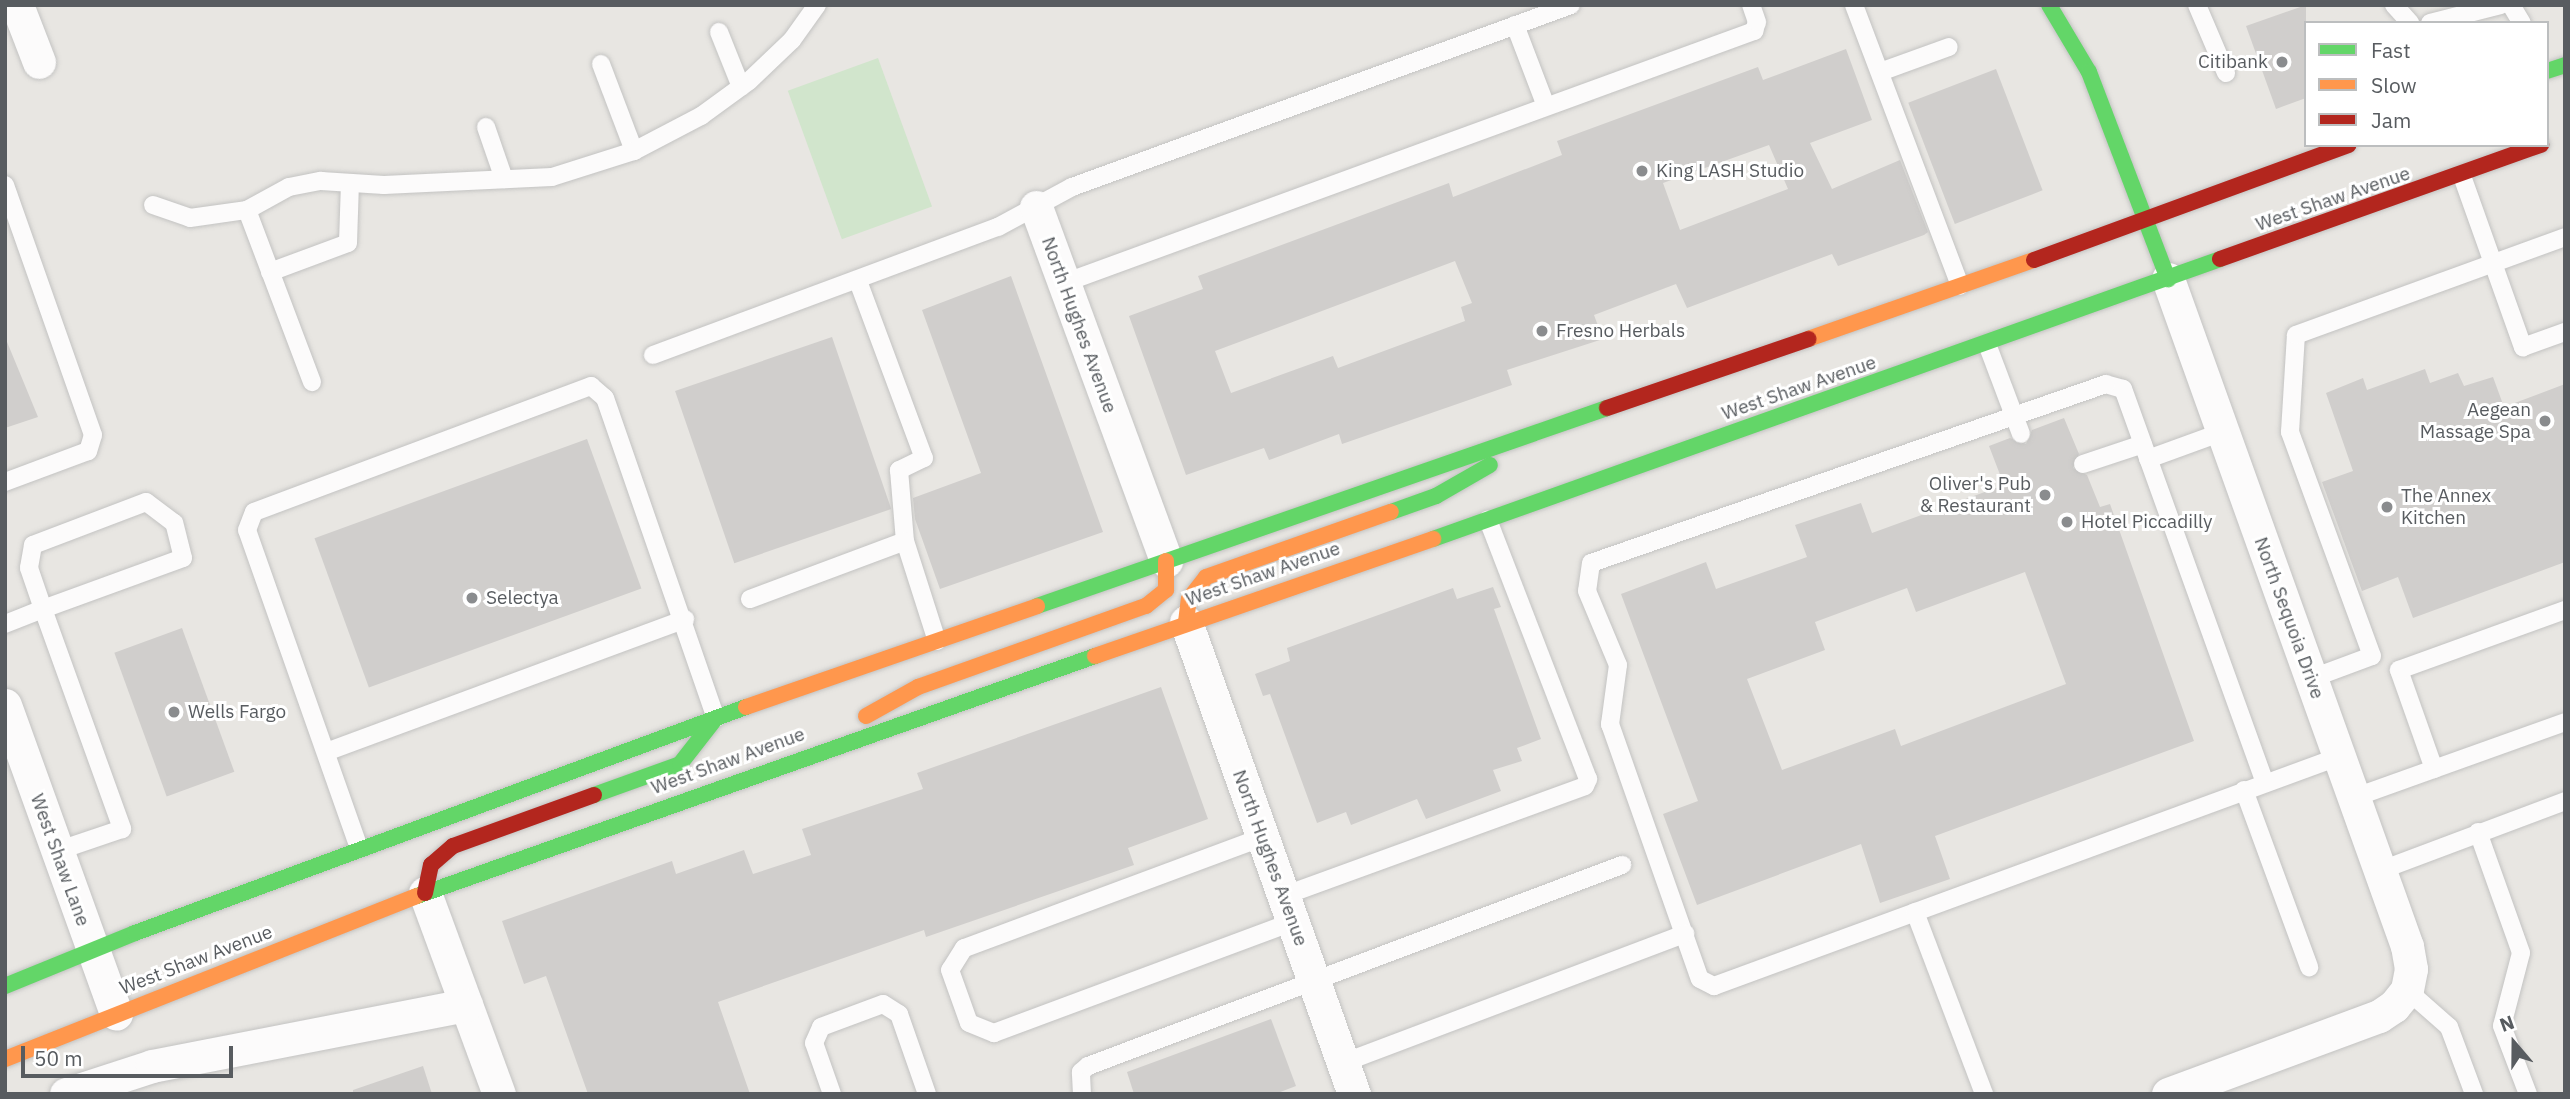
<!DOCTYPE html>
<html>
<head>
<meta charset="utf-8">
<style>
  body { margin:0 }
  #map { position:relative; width:2570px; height:1099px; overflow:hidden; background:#e8e6e2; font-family:"IBM Plex Sans",sans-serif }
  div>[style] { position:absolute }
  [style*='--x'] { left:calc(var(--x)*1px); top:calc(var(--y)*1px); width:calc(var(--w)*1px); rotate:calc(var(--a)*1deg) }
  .green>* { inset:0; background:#d1e5cc; transform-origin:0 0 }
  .building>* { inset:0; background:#d0cecc; transform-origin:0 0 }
  .roads { filter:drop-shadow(0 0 2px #c3c3c2) drop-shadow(0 0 2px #c3c3c2) }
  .lane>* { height:18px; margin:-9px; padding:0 9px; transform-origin:9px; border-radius:9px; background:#fcfbfb }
  .street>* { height:33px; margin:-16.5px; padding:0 16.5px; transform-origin:16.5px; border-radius:16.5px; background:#fcfbfb }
  .fast>* { height:16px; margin:-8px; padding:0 8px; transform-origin:8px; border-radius:8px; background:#63d668 }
  .slow>* { height:16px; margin:-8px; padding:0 8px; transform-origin:8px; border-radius:8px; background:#ff974d }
  .jam>* { height:16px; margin:-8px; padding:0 8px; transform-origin:8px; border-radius:8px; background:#b3261e }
  .dots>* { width:19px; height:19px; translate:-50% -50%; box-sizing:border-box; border:4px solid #fff; border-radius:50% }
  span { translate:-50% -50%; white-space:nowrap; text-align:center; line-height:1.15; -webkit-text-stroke:6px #fff; paint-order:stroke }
  .poi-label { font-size:19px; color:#585c60 }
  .right { translate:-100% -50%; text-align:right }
  .left { translate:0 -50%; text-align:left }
  .street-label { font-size:19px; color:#585c60 }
  .frame { position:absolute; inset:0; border:7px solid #585c60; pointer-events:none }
  .legend { position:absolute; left:2304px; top:21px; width:245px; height:126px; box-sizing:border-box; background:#fff; border:2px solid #bcbebf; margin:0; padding:9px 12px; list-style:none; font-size:21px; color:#585c60 }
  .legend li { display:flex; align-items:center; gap:14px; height:35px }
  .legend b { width:35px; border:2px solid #bcbebf }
  .north { position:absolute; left:2479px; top:1008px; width:70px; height:70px; -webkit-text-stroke:5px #fff; paint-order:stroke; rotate:340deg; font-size:19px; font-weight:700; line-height:28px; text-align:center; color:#585c60 }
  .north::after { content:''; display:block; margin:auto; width:24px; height:32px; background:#585c60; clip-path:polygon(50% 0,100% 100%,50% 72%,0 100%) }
  .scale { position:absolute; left:21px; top:1046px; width:212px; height:32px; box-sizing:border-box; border:4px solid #585c60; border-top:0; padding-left:9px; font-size:21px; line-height:24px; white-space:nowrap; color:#585c60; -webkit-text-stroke:5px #fff; paint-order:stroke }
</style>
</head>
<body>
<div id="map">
  <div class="green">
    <i style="left:878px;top:58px;width:158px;height:96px;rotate:70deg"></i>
  </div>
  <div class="building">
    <i style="clip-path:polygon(2306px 5px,2306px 98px,2276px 109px,2246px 26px)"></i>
    <i style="clip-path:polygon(evenodd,1846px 49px,1872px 120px,1810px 143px,1832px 189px,1900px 160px,1928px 232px,1924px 235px,1838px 266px,1832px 254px,1687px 308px,1676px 284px,1594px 315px,1603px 339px,1507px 370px,1512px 385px,1342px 444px,1339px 434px,1269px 460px,1264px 448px,1186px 475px,1129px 316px,1203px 289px,1198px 276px,1449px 183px,1453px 197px,1562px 155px,1557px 141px,1758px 67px,1763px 80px,1846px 49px,1769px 145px,1788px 189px,1680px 230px,1663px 183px,1769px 145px,1846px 49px,1455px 261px,1472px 303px,1461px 307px,1465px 321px,1338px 368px,1333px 356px,1231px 393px,1215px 351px,1455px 261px)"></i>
    <i style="left:1996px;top:69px;width:130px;height:94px;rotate:69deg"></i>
    <i style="clip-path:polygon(1011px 276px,1103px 532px,940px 589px,915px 519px,913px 498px,981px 473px,922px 310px)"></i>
    <i style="clip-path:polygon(5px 337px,38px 417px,5px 428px)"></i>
    <i style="left:832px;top:337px;width:182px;height:166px;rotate:71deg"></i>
    <i style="clip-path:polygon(2425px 369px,2430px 383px,2458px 373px,2464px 386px,2493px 377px,2504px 407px,2565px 384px,2565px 562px,2413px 618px,2398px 577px,2362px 591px,2322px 482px,2353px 471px,2326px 393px,2363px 378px,2367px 390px)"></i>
    <i style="clip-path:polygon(evenodd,2064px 418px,2079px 454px,2073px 468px,2087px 475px,2100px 507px,2110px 504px,2194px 741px,1935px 836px,1950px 879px,1880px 903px,1861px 844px,1697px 905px,1663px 814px,1698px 801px,1621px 594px,1706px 562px,1716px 589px,1807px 557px,1795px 525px,1861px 503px,1872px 533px,2004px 485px,1989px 446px,2010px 438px,2026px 444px,2032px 430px,2064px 418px,2025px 572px,2066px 684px,1901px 746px,1895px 729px,1782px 770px,1747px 679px,1825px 650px,1815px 622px,1907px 588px,1916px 612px,2025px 572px)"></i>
    <i style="left:587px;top:439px;width:159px;height:290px;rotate:70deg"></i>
    <i style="clip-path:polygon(1493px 587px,1501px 607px,1494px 609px,1541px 739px,1517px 748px,1522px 761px,1493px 770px,1501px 791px,1426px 819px,1417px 799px,1351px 825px,1346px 812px,1317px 823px,1270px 694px,1263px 696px,1255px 674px,1290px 661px,1287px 648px,1453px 588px,1457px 599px)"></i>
    <i style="left:182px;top:628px;width:153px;height:72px;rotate:70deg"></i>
    <i style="clip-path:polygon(1161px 687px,1208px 819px,1128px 848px,1134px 865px,926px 937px,924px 930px,718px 1002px,750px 1094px,588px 1094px,546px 976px,524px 984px,502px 921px,672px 861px,676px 874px,744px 850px,753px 874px,811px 855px,802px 829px,923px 789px,917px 773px)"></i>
    <i style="clip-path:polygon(1271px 1019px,1296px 1086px,1275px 1094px,1134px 1094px,1127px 1072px)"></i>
    <i style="clip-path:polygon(423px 1066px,432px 1094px,353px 1094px,353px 1090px)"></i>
  </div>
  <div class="roads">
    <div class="lane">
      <i style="--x:1854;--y:5;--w:300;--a:69.3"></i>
      <i style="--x:2197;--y:5;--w:74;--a:66.9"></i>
      <i style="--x:2394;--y:5;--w:24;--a:48"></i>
      <i style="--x:2511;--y:5;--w:21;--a:59"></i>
      <i style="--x:2430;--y:23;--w:73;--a:-14.2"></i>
      <i style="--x:1515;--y:25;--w:87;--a:69.1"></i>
      <i style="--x:719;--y:32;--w:59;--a:68.2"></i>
      <i style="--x:601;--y:64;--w:93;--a:69.2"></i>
      <i style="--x:1880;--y:72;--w:73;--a:-19.9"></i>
      <i style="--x:486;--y:127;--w:55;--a:70.9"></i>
      <i style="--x:2462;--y:176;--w:182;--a:70.4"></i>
      <i style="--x:2523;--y:347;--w:45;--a:-19.7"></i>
      <i style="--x:5;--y:185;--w:265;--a:70.6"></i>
      <i style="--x:93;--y:435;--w:17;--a:107"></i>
      <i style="--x:88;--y:451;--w:89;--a:159.5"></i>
      <i style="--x:153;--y:205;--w:39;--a:19"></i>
      <i style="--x:190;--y:218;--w:58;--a:-8"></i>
      <i style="--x:247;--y:210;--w:48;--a:-28.7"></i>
      <i style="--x:289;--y:187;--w:33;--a:-11"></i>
      <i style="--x:321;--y:181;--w:63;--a:3.6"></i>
      <i style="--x:384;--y:185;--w:168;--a:-2.7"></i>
      <i style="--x:552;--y:177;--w:86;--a:-17.6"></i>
      <i style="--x:634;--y:151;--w:76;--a:-27.6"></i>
      <i style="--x:701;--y:116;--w:59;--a:-36.1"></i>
      <i style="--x:749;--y:81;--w:59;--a:-43.6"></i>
      <i style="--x:792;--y:40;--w:43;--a:-54.5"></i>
      <i style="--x:247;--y:210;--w:184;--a:69.3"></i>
      <i style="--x:270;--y:272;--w:83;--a:-20.4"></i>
      <i style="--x:348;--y:243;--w:60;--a:-88.1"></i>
      <i style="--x:858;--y:281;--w:189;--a:69.6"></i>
      <i style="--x:924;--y:458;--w:28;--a:154"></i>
      <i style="--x:899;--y:470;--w:71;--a:85.2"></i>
      <i style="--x:1064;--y:283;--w:735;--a:-20.06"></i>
      <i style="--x:1754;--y:31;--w:9;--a:-72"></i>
      <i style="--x:1757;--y:22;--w:18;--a:-109"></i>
      <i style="--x:1987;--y:344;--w:96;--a:69.3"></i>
      <i style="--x:653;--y:355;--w:368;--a:-20.4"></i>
      <i style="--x:998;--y:227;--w:84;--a:-28.4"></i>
      <i style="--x:1072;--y:187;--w:531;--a:-20.04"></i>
      <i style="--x:2148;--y:459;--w:79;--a:-20"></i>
      <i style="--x:2083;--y:464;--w:63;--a:-18.4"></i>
      <i style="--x:750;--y:599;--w:165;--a:-20.5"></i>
      <i style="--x:905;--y:541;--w:105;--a:72.3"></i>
      <i style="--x:5;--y:624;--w:41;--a:-21.5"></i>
      <i style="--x:43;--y:609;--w:149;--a:-20"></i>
      <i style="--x:183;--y:558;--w:36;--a:-104"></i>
      <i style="--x:174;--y:523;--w:35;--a:-143"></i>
      <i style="--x:146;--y:502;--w:121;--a:159.2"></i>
      <i style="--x:33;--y:545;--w:23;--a:100"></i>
      <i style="--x:29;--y:568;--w:43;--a:71.1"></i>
      <i style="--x:43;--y:609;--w:234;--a:70.2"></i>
      <i style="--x:122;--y:829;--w:69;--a:161.3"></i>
      <i style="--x:2310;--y:679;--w:66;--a:-20.4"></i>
      <i style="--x:2372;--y:656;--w:239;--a:-110.1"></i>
      <i style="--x:2290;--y:432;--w:97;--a:-86.5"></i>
      <i style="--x:2296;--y:335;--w:286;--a:-20"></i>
      <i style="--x:326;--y:752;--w:383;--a:-20.3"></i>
      <i style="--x:2434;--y:769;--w:105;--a:-109.5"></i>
      <i style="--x:2399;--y:670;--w:177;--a:-19.9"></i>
      <i style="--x:2265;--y:783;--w:419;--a:-109.8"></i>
      <i style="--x:2123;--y:389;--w:18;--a:-164"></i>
      <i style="--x:2106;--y:384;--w:545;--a:160.83"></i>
      <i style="--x:1591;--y:563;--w:28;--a:98"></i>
      <i style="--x:1587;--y:591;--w:80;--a:67.3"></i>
      <i style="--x:1618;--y:665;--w:60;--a:97.7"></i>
      <i style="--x:1610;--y:724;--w:270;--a:70.6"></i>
      <i style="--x:1700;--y:979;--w:16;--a:27"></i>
      <i style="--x:1714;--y:986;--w:665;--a:-20.15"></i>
      <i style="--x:2244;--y:790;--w:189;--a:69.8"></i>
      <i style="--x:2353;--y:798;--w:225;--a:-19.7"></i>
      <i style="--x:2478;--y:832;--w:128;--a:70.4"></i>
      <i style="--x:2521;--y:953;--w:75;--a:104.6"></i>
      <i style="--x:2502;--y:1026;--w:73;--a:69.1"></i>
      <i style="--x:1263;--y:837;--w:319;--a:159.6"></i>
      <i style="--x:964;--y:948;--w:26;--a:122"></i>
      <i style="--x:950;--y:970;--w:56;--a:70.3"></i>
      <i style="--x:969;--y:1023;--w:27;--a:22"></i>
      <i style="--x:994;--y:1033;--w:319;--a:-20.4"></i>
      <i style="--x:359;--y:848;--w:337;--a:-109.4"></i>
      <i style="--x:247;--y:530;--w:19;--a:-69"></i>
      <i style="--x:254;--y:512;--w:360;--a:-20.5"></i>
      <i style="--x:591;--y:386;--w:18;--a:41"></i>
      <i style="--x:605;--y:398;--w:339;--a:70.9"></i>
      <i style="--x:2379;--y:871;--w:199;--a:-20.6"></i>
      <i style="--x:1283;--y:896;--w:321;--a:-20"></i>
      <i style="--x:1585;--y:786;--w:8;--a:-67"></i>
      <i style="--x:1588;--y:779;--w:278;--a:-111.1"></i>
      <i style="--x:1915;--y:912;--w:195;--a:69.2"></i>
      <i style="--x:2407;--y:990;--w:56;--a:41.4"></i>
      <i style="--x:2449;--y:1027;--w:72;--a:69.5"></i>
      <i style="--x:1343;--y:1063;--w:366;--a:-20.7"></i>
      <i style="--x:832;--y:1094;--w:54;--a:-109.4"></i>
      <i style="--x:814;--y:1043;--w:17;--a:-66"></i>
      <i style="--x:821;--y:1027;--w:66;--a:-20.4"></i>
      <i style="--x:883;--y:1004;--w:19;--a:32"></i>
      <i style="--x:899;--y:1014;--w:85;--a:70.7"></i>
      <i style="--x:1082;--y:1094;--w:22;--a:-93"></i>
      <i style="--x:1081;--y:1072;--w:9;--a:-41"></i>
      <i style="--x:1088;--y:1066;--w:571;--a:-20.63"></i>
    </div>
    <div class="street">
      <i style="--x:17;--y:5;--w:61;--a:68.9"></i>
      <i style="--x:1036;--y:207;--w:377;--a:69.8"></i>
      <i style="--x:2168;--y:279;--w:709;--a:70.29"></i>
      <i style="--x:2407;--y:946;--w:23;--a:80"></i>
      <i style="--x:2411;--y:969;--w:21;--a:101"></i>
      <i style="--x:2407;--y:990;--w:21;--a:129"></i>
      <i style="--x:2394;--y:1006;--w:18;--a:146"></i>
      <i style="--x:2379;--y:1016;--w:225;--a:159.7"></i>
      <i style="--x:1186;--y:622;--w:501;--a:70.41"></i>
      <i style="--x:5;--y:705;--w:328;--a:70.2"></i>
      <i style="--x:425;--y:893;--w:214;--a:69.8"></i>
      <i style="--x:66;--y:1094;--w:90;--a:-18"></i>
      <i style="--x:152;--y:1066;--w:320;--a:-11"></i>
    </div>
    <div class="fast">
      <i style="--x:2049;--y:5;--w:78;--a:59.2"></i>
      <i style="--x:2089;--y:72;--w:222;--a:69.1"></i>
      <i style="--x:2547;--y:71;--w:19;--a:-18"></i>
      <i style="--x:1391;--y:512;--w:48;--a:-19.6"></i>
      <i style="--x:1436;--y:496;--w:62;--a:-29.9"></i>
      <i style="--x:1433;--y:539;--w:835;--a:-19.58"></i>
      <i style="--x:1037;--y:606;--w:603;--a:-19.16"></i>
      <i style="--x:594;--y:795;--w:91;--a:-19.8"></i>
      <i style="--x:680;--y:764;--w:58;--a:-52"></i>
      <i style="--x:417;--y:896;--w:719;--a:-19.49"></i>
      <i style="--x:5;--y:986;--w:140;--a:-22.2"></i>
      <i style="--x:135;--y:933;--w:651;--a:-20.3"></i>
    </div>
    <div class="slow">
      <i style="--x:1808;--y:339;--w:239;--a:-19.3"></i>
      <i style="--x:1186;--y:622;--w:23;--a:-83"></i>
      <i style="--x:1189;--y:599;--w:28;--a:-52"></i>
      <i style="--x:1206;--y:577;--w:196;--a:-19.4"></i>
      <i style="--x:1095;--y:656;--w:358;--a:-19.1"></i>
      <i style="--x:746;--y:707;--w:308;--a:-19.1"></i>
      <i style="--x:866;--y:716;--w:60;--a:-29.1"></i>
      <i style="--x:918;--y:687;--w:242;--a:-19.6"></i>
      <i style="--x:1146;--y:606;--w:26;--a:-39"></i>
      <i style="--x:1166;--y:590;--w:29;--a:-90"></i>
      <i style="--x:5;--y:1059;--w:443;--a:-21.6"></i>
    </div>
    <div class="jam">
      <i style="--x:2220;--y:259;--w:341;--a:-19.6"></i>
      <i style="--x:2034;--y:260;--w:335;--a:-20.1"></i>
      <i style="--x:1607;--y:408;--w:213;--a:-18.9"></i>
      <i style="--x:425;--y:893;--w:29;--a:-78"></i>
      <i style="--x:431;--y:865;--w:29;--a:-41"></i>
      <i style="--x:453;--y:846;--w:150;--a:-19.9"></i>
    </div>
  </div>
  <div class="dots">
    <i style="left:2282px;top:62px;background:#8a8c8e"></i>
    <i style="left:1642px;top:171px;background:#8a8c8e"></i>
    <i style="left:1542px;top:331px;background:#8a8c8e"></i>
    <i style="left:2545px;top:421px;background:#8a8c8e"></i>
    <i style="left:2045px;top:495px;background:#8a8c8e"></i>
    <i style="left:2387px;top:507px;background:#8a8c8e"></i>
    <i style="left:2067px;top:522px;background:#8a8c8e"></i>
    <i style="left:472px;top:598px;background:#8a8c8e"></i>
    <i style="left:174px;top:712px;background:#8a8c8e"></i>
  </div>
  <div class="poi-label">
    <span class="right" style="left:2268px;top:62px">Citibank</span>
    <span class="left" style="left:1656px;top:171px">King LASH Studio</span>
    <span class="left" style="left:1556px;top:331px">Fresno Herbals</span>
    <span class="right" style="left:2531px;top:421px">Aegean<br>Massage Spa</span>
    <span class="right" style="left:2031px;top:495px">Oliver's Pub<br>&amp; Restaurant</span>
    <span class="left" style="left:2401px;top:507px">The Annex<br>Kitchen</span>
    <span class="left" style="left:2081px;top:522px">Hotel Piccadilly</span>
    <span class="left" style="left:486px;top:598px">Selectya</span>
    <span class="left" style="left:188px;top:712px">Wells Fargo</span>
  </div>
  <div class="street-label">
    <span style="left:2333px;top:199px;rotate:-19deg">West Shaw Avenue</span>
    <span style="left:1079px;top:325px;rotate:70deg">North Hughes Avenue</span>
    <span style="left:1799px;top:388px;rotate:-19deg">West Shaw Avenue</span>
    <span style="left:1263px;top:574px;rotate:-19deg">West Shaw Avenue</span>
    <span style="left:2289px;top:618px;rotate:70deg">North Sequoia Drive</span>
    <span style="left:728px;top:761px;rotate:-20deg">West Shaw Avenue</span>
    <span style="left:1270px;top:858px;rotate:70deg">North Hughes Avenue</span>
    <span style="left:60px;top:860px;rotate:70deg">West Shaw Lane</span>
    <span style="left:196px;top:960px;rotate:-21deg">West Shaw Avenue</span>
  </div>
  <div class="frame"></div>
  <ul class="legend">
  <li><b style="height:9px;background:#63d668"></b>Fast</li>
  <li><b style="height:9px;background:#ff974d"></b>Slow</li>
  <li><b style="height:9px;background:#b3261e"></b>Jam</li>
  </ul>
  <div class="north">N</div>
  <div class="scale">50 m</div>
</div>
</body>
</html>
